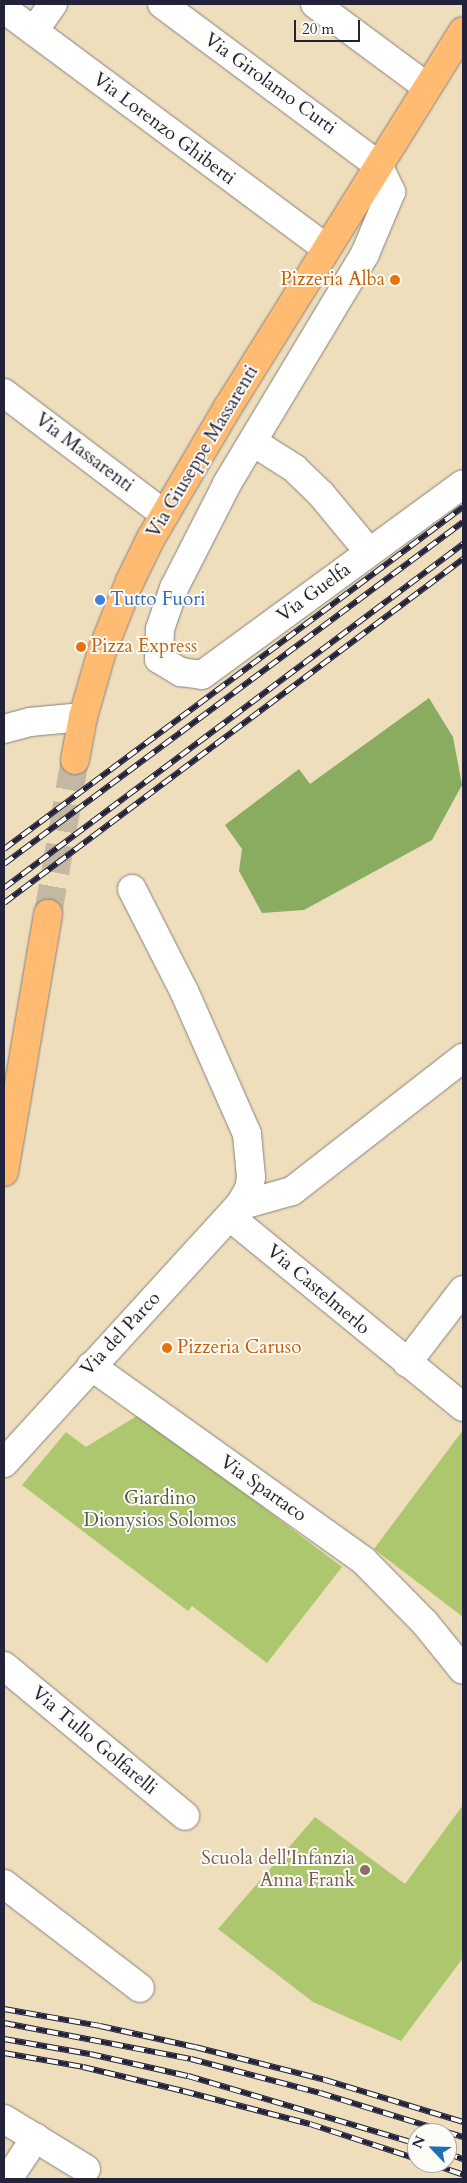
<!DOCTYPE html>
<html>
<head>
<meta charset="utf-8">
<style>
  body { margin:0 }
  #map { position:relative; width:467px; height:2183px; overflow:hidden; background:#eedebc; font-family:Cardo,serif }
  div>[style] { position:absolute }
  [style*='--x'] { left:calc(var(--x)*1px); top:calc(var(--y)*1px); width:calc(var(--w)*1px); rotate:calc(var(--a)*1deg) }
  .green>* { inset:0; background:#acc76d }
  .forest>* { inset:0; background:#89ac60 }
  .major-tunnel>* { height:28px; margin-top:-14px; transform-origin:0; background:repeating-linear-gradient(90deg,#c5b8a2 0 28px,transparent 0 42px) }
  .roads { filter:drop-shadow(0 0 1px #88807c) drop-shadow(0 0 1px #88807c) }
  .minor>* { height:28px; margin:-14px; padding:0 14px; transform-origin:14px; border-radius:14px; background:#fff }
  .major>* { height:28px; margin:-14px; padding:0 14px; transform-origin:14px; border-radius:14px; background:#ffbb71 }
  .rail>* { height:5.5px; margin-top:-2.75px; transform-origin:0; background:repeating-linear-gradient(90deg,#fdfcf7 0 11px,#22223b 0 22px); box-sizing:border-box; border-block:1px solid #22223b }
  .dots>* { width:14px; height:14px; translate:-50% -50%; box-sizing:border-box; border:2px solid #fdfcf7; border-radius:50% }
  span { translate:-50% -50%; white-space:nowrap; text-align:center; line-height:1.15; -webkit-text-stroke:4px #fdfcf7; paint-order:stroke }
  .street-label { font-size:19px; color:#22223b }
  .food-label { font-size:19px; color:#c56008 }
  .right { translate:-100% -50%; text-align:right }
  .left { translate:0 -50%; text-align:left }
  .shop-label { font-size:19px; color:#366cbe }
  .park-label { font-size:19px; color:#525c4c }
  .education-label { font-size:19px; color:#785e54 }
  .frame { position:absolute; inset:0; border:5px solid #22223b; pointer-events:none }
  .north { position:absolute; left:407px; top:2123px; width:50px; height:50px; box-sizing:border-box; background:#fdfcf7; border:1px solid #a5a5ac; border-radius:50%; rotate:294deg; font-size:14px; font-weight:700; line-height:20px; text-align:center; color:#22223b }
  .north::after { content:''; display:block; margin:auto; width:18px; height:22px; background:#1f6fb2; clip-path:polygon(50% 0,100% 100%,50% 72%,0 100%) }
  .scale { position:absolute; left:294px; top:20px; width:66px; height:22px; box-sizing:border-box; border:2px solid #22223b; border-top:0; padding-left:6px; font-size:15px; line-height:18px; white-space:nowrap; color:#22223b; -webkit-text-stroke:4px #fdfcf7; paint-order:stroke }
</style>
</head>
<body>
<div id="map">
  <div class="green">
    <i style="clip-path:polygon(140px 1414px,342px 1567px,267px 1663px,192px 1606px,188px 1611px,22px 1485px,66px 1432px,86px 1447px)"></i>
    <i style="clip-path:polygon(463px 1430px,463px 1617px,374px 1549px)"></i>
    <i style="clip-path:polygon(463px 1805px,463px 1958px,401px 2041px,313px 2002px,218px 1929px,315px 1817px,405px 1884px)"></i>
  </div>
  <div class="forest">
    <i style="clip-path:polygon(429px 698px,453px 737px,462px 785px,432px 840px,304px 910px,262px 913px,239px 871px,242px 849px,225px 825px,299px 769px,310px 784px)"></i>
  </div>
  <div class="major-tunnel">
    <i style="--x:48;--y:914;--w:156;--a:-80.1"></i>
  </div>
  <div class="roads">
    <div class="minor">
      <i style="--x:162;--y:4;--w:269;--a:36.7"></i>
      <i style="--x:378;--y:165;--w:30;--a:64"></i>
      <i style="--x:391;--y:192;--w:67;--a:112.8"></i>
      <i style="--x:365;--y:254;--w:268;--a:121"></i>
      <i style="--x:227;--y:484;--w:117;--a:117"></i>
      <i style="--x:174;--y:588;--w:43;--a:108.9"></i>
      <i style="--x:160;--y:629;--w:30;--a:92"></i>
      <i style="--x:159;--y:659;--w:26;--a:31"></i>
      <i style="--x:181;--y:672;--w:21;--a:8"></i>
      <i style="--x:202;--y:675;--w:323;--a:-36.2"></i>
      <i style="--x:315;--y:4;--w:139;--a:36.5"></i>
      <i style="--x:4;--y:9;--w:401;--a:36.6"></i>
      <i style="--x:34;--y:31;--w:33;--a:-55"></i>
      <i style="--x:4;--y:393;--w:201;--a:37.1"></i>
      <i style="--x:253;--y:442;--w:49;--a:32.4"></i>
      <i style="--x:294;--y:468;--w:37;--a:44"></i>
      <i style="--x:321;--y:494;--w:75;--a:50.4"></i>
      <i style="--x:4;--y:729;--w:27;--a:-15"></i>
      <i style="--x:30;--y:722;--w:53;--a:-5.4"></i>
      <i style="--x:132;--y:889;--w:114;--a:63"></i>
      <i style="--x:184;--y:991;--w:156;--a:66.2"></i>
      <i style="--x:247;--y:1134;--w:43;--a:84.7"></i>
      <i style="--x:251;--y:1177;--w:12;--a:99"></i>
      <i style="--x:249;--y:1189;--w:20;--a:120"></i>
      <i style="--x:230;--y:1217;--w:301;--a:39.2"></i>
      <i style="--x:407;--y:1363;--w:92;--a:-52.5"></i>
      <i style="--x:91;--y:1366;--w:335;--a:35.5"></i>
      <i style="--x:364;--y:1561;--w:87;--a:45.5"></i>
      <i style="--x:425;--y:1623;--w:60;--a:51"></i>
      <i style="--x:4;--y:1463;--w:348;--a:-47.6"></i>
      <i style="--x:239;--y:1206;--w:55;--a:-15.8"></i>
      <i style="--x:292;--y:1191;--w:217;--a:-37.9"></i>
      <i style="--x:4;--y:1666;--w:235;--a:39.6"></i>
      <i style="--x:4;--y:1884;--w:171;--a:37.4"></i>
      <i style="--x:4;--y:2119;--w:96;--a:31.4"></i>
      <i style="--x:8;--y:2179;--w:50;--a:-56.3"></i>
    </div>
    <div class="major">
      <i style="--x:75;--y:760;--w:44;--a:-79.5"></i>
      <i style="--x:83;--y:717;--w:69;--a:-73.9"></i>
      <i style="--x:102;--y:651;--w:75;--a:-68.2"></i>
      <i style="--x:130;--y:581;--w:48;--a:-64"></i>
      <i style="--x:151;--y:538;--w:152;--a:-59.6"></i>
      <i style="--x:228;--y:407;--w:443;--a:-58"></i>
      <i style="--x:4;--y:1172;--w:262;--a:-80.3"></i>
    </div>
  </div>
  <div class="rail">
    <i style="--x:4;--y:849;--w:572;--a:-36.69"></i>
    <i style="--x:4;--y:864;--w:572;--a:-36.69"></i>
    <i style="--x:4;--y:888;--w:574;--a:-36.85"></i>
    <i style="--x:4;--y:903;--w:574;--a:-36.85"></i>
    <i style="--x:4;--y:2009;--w:97;--a:10"></i>
    <i style="--x:100;--y:2026;--w:97;--a:12.5"></i>
    <i style="--x:195;--y:2047;--w:134;--a:14.2"></i>
    <i style="--x:325;--y:2080;--w:144;--a:16.9"></i>
    <i style="--x:4;--y:2023;--w:190;--a:10.9"></i>
    <i style="--x:191;--y:2059;--w:133;--a:14.8"></i>
    <i style="--x:320;--y:2093;--w:150;--a:17.1"></i>
    <i style="--x:4;--y:2039;--w:87;--a:9.9"></i>
    <i style="--x:90;--y:2054;--w:100;--a:12.7"></i>
    <i style="--x:188;--y:2076;--w:239;--a:16.5"></i>
    <i style="--x:4;--y:2053;--w:80;--a:10"></i>
    <i style="--x:83;--y:2067;--w:103;--a:13.5"></i>
    <i style="--x:183;--y:2091;--w:131;--a:14.6"></i>
    <i style="--x:310;--y:2124;--w:113;--a:18.1"></i>
    <i style="--x:447;--y:2153;--w:17;--a:21"></i>
    <i style="--x:429;--y:2163;--w:36;--a:19"></i>
  </div>
  <div class="dots">
    <i style="left:395px;top:280px;background:#e8710a"></i>
    <i style="left:100px;top:600px;background:#3f7fe0"></i>
    <i style="left:81px;top:647px;background:#e8710a"></i>
    <i style="left:167px;top:1348px;background:#e8710a"></i>
    <i style="left:365px;top:1870px;background:#8d6e63"></i>
  </div>
  <div class="street-label">
    <span style="left:270px;top:84px;rotate:36deg">Via Girolamo Curti</span>
    <span style="left:164px;top:129px;rotate:37deg">Via Lorenzo Ghiberti</span>
    <span style="left:203px;top:452px;rotate:-59deg">Via Giuseppe Massarenti</span>
    <span style="left:84px;top:453px;rotate:37deg">Via Massarenti</span>
    <span style="left:314px;top:593px;rotate:-36deg">Via Guelfa</span>
    <span style="left:318px;top:1290px;rotate:40deg">Via Castelmerlo</span>
    <span style="left:121px;top:1334px;rotate:-47deg">Via del Parco</span>
    <span style="left:263px;top:1489px;rotate:35deg">Via Spartaco</span>
    <span style="left:94px;top:1741px;rotate:40deg">Via Tullo Golfarelli</span>
  </div>
  <div class="food-label">
    <span class="right" style="left:385px;top:280px">Pizzeria Alba</span>
    <span class="left" style="left:91px;top:647px">Pizza Express</span>
    <span class="left" style="left:177px;top:1348px">Pizzeria Caruso</span>
  </div>
  <div class="shop-label">
    <span class="left" style="left:110px;top:600px">Tutto Fuori</span>
  </div>
  <div class="park-label">
    <span style="left:160px;top:1510px">Giardino<br>Dionysios Solomos</span>
  </div>
  <div class="education-label">
    <span class="right" style="left:355px;top:1870px">Scuola dell'Infanzia<br>Anna Frank</span>
  </div>
  <div class="frame"></div>
  <div class="north">N</div>
  <div class="scale">20 m</div>
</div>
</body>
</html>
